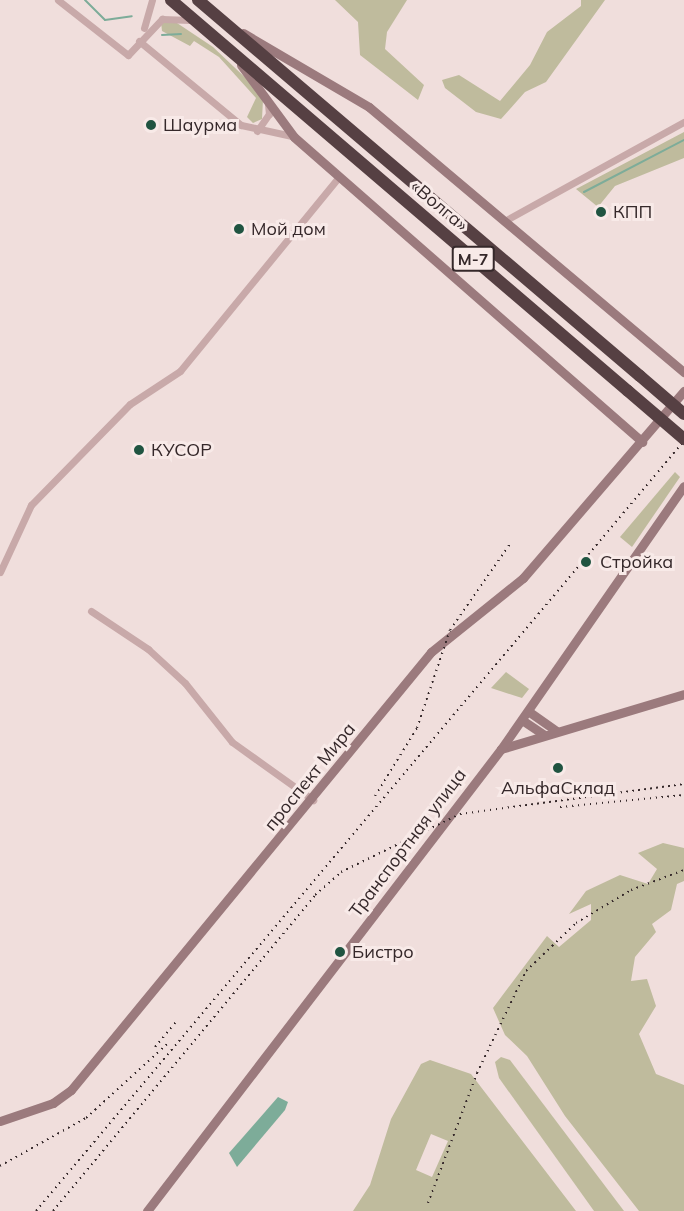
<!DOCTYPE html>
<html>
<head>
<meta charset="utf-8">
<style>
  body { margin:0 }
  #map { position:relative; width:684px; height:1211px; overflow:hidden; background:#f0dedc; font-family:Mulish,sans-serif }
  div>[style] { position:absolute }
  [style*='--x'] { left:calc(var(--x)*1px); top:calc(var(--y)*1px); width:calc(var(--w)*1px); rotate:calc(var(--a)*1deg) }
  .green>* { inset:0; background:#bfbb9d }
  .water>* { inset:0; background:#7dac99 }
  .stream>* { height:2px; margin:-1px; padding:0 1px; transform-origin:1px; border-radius:1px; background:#7dac99 }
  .street>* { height:7px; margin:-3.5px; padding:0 3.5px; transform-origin:3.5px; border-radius:3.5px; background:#c8a9a9 }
  .secondary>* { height:9px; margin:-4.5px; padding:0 4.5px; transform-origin:4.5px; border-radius:4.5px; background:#9b7a7d }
  .highway>* { height:12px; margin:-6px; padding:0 6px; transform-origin:6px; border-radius:6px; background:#564043 }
  .rail>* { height:2px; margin-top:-1px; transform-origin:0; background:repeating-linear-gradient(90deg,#35282a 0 1.5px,transparent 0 6px) }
  .highway-bridge>* { height:12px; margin:-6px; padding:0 6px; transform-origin:6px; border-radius:6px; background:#564043 }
  .dots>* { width:16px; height:16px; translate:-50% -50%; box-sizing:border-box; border:3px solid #f8eae8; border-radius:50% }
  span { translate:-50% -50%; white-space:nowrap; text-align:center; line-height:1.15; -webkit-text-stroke:6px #f8eae8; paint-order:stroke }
  .shield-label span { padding:2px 4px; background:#f8eae8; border:2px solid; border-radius:4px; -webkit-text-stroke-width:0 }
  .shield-label { font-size:16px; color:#35282a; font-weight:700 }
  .poi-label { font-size:18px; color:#35282a }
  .left { translate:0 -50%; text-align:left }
  .street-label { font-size:18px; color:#35282a }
</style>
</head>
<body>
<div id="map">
  <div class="green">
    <i style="clip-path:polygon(335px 0,407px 0,387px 32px,385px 49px,424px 85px,418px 100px,360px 55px,358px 22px)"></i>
    <i style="clip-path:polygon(581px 0,605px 0,546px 82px,525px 92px,501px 119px,476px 112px,445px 88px,442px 80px,459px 75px,500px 101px,530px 65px,547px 32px,581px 6px)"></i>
    <i style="clip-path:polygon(174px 21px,213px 47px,253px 85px,263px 100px,262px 119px,253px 123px,247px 117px,256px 98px,219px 57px,194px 41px,190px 46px,162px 31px,161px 22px)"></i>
    <i style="clip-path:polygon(684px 132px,684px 158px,615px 186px,598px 207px,576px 189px)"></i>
    <i style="clip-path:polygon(675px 472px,680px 477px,632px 547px,620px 537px)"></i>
    <i style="clip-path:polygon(506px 672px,529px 689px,522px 698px,491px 688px)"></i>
    <i style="clip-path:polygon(663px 843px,684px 848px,684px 881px,677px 884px,671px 910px,652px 924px,656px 932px,635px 957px,631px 981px,647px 979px,656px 1006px,639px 1034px,656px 1074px,684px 1085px,684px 1211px,639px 1211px,565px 1116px,527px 1056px,505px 1035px,493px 1008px,547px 936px,559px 947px,591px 920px,591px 904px,569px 914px,586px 891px,620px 875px,648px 884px,657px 869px,638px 853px)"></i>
    <i style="clip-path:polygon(501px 1057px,510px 1060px,624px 1211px,594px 1211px,499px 1078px,495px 1062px)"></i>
    <i style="clip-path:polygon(evenodd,430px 1060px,471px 1074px,576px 1211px,353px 1211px,370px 1185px,391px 1119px,421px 1064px,430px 1060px,431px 1134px,448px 1141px,432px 1177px,416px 1170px,431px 1134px)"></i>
  </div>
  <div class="water">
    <i style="clip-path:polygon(278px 1097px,288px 1102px,285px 1110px,237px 1167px,229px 1153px)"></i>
  </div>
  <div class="stream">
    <i style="--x:85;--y:0;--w:28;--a:45"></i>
    <i style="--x:105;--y:20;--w:27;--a:-8"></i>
    <i style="--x:162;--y:35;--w:19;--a:-3"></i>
    <i style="--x:584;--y:192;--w:113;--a:-27.5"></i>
  </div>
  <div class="street">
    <i style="--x:58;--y:0;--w:89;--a:38.2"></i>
    <i style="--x:128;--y:55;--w:50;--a:-46.6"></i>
    <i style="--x:162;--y:19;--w:28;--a:2"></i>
    <i style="--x:144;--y:28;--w:29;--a:-74"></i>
    <i style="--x:139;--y:41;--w:132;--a:39.5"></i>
    <i style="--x:241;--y:125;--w:52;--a:12.2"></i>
    <i style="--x:257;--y:131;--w:21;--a:-55"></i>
    <i style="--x:269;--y:114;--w:10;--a:-96"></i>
    <i style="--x:508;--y:219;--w:201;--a:-28.9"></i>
    <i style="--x:0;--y:572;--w:74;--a:-65.2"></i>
    <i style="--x:31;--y:505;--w:141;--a:-45.6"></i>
    <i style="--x:130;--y:404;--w:60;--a:-33.4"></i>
    <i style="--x:180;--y:371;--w:251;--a:-50.7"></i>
    <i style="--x:91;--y:611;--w:69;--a:33.7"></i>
    <i style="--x:148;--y:649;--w:50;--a:42.6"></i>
    <i style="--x:185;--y:683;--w:75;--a:51.5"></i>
    <i style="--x:232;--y:742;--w:100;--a:35.6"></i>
  </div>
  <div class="secondary">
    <i style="--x:243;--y:33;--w:146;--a:30.4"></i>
    <i style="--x:369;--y:107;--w:412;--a:40.1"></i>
    <i style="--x:241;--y:65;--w:89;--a:53.6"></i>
    <i style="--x:294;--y:137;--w:463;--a:41.2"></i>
    <i style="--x:528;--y:711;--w:35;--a:35"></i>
    <i style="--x:522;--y:720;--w:27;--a:34"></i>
    <i style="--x:501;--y:749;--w:191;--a:-16.7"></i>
    <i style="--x:0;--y:1121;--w:56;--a:-18.8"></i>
    <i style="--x:53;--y:1103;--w:22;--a:-36"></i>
    <i style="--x:71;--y:1090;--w:567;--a:-50.58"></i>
    <i style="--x:431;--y:652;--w:118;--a:-38.8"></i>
    <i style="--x:523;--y:578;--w:247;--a:-49.3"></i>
    <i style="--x:147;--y:1211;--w:582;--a:-52.54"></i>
    <i style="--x:501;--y:749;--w:320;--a:-55.2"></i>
  </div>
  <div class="highway">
    <i style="--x:171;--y:0;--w:601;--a:40.55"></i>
    <i style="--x:198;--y:0;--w:580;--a:40.39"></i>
  </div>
  <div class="rail">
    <i style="--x:375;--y:796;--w:80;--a:-58.3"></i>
    <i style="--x:417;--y:728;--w:103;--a:-71.4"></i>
    <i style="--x:450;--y:630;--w:105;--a:-55.1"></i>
    <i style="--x:560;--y:807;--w:125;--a:-5.5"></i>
    <i style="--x:155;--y:1047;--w:33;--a:-50"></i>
    <i style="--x:0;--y:1166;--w:98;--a:-29.2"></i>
    <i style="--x:86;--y:1118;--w:111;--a:-42.4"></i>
    <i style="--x:428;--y:1203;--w:139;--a:-69.3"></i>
    <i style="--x:477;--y:1073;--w:113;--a:-64.3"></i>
    <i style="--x:526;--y:971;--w:69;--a:-43.8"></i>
    <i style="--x:576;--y:923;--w:64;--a:-31"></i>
    <i style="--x:631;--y:890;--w:57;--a:-20.7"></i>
    <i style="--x:36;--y:1211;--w:1006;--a:-49.92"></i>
    <i style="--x:53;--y:1211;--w:410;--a:-50.3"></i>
    <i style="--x:315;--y:895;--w:35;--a:-41"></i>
    <i style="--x:341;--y:872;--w:132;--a:-26"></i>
    <i style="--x:460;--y:814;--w:226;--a:-7.6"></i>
  </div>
  <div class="highway-bridge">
    <i style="--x:640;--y:376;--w:58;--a:40.8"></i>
    <i style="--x:628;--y:391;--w:74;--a:40.6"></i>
  </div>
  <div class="dots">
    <i style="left:151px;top:125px;background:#205441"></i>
    <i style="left:601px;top:212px;background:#205441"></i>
    <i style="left:239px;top:229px;background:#205441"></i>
    <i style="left:139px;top:450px;background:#205441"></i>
    <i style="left:586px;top:562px;background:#205441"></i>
    <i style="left:558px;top:768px;background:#205441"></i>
    <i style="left:340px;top:952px;background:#205441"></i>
  </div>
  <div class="shield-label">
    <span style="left:473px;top:259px">М-7</span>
  </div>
  <div class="poi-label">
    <span class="left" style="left:163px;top:125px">Шаурма</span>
    <span class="left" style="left:613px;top:212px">КПП</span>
    <span class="left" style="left:251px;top:229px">Мой дом</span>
    <span class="left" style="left:151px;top:450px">КУСОР</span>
    <span class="left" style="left:600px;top:562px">Стройка</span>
    <span style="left:558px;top:788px">АльфаСклад</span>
    <span class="left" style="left:352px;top:952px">Бистро</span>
  </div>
  <div class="street-label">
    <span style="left:439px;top:206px;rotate:40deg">«Волга»</span>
    <span style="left:310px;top:777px;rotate:-51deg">проспект Мира</span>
    <span style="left:408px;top:843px;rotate:-53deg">Транспортная улица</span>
  </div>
</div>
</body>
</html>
